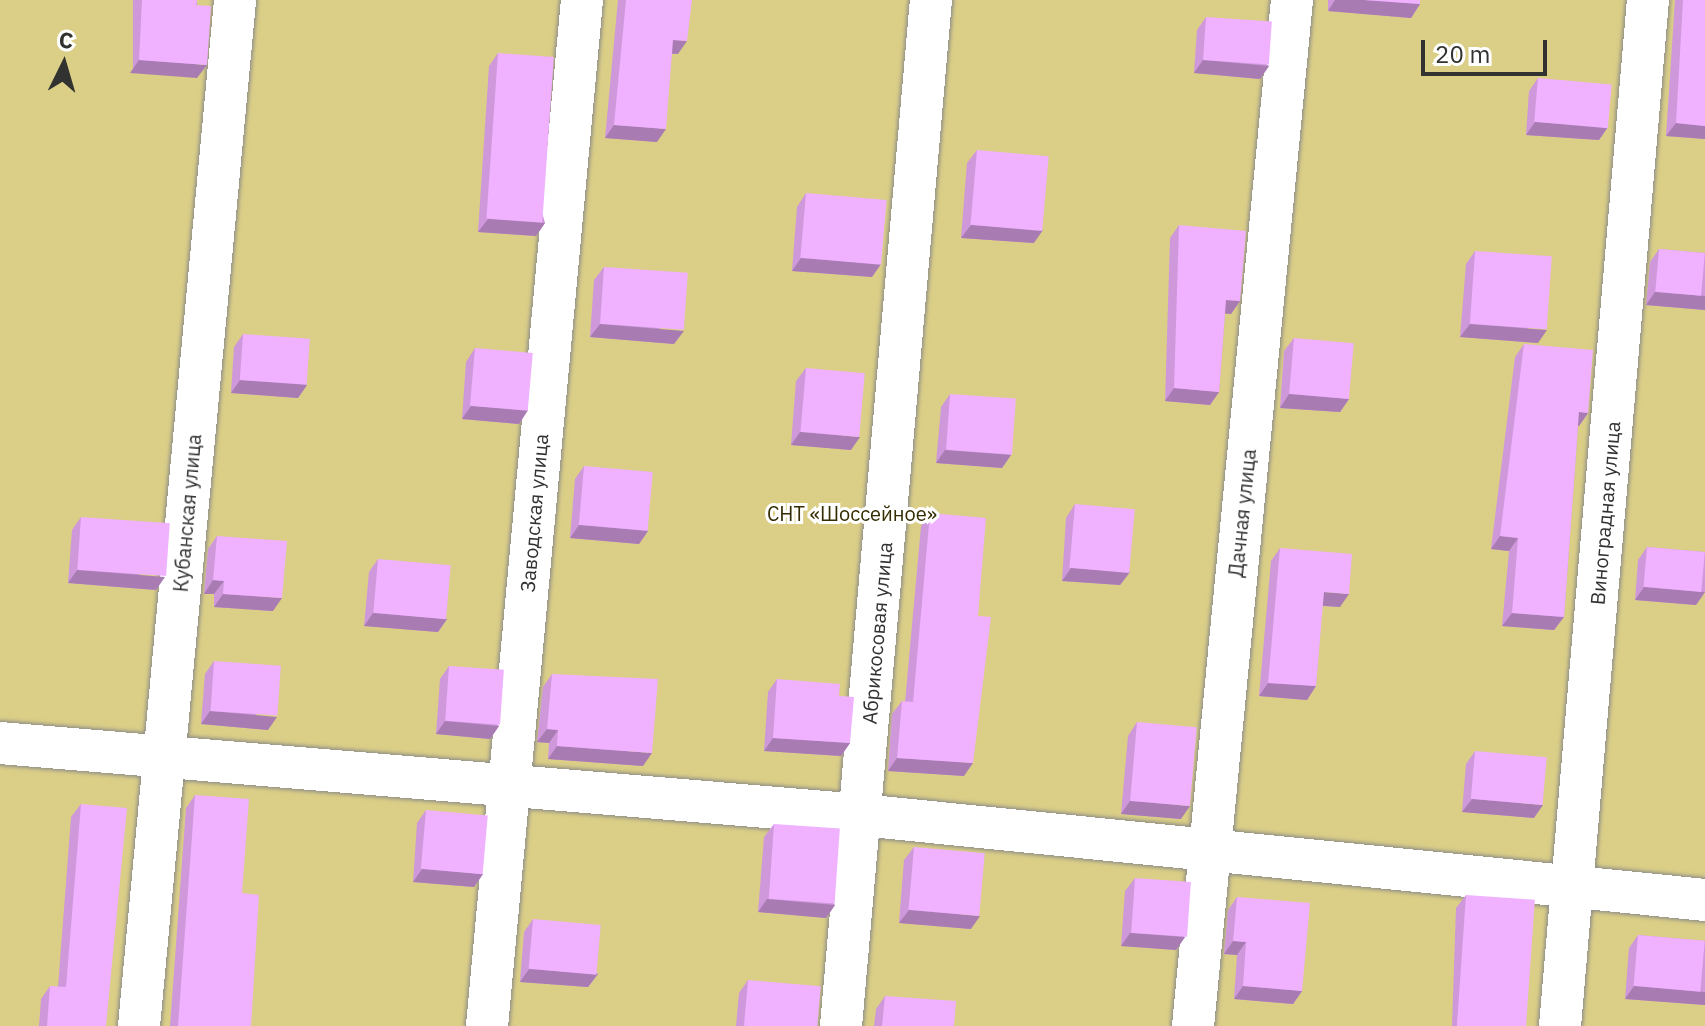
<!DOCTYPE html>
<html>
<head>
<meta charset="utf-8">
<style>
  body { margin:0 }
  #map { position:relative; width:1705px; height:1026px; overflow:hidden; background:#e6e5e1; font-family:"IBM Plex Sans",sans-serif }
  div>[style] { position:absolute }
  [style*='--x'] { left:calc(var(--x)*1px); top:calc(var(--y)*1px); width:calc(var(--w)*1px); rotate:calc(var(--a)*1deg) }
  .green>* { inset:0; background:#dbcf87; transform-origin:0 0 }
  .roads { filter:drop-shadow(0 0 2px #8c8b88) drop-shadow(0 0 2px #8c8b88) }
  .street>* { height:42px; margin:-21px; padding:0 21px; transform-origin:21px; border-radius:21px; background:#fff }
  .wall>* { inset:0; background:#ce98db; transform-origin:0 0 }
  .shaded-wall>* { inset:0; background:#a87cb2 }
  .building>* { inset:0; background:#f0b1ff; transform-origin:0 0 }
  span { translate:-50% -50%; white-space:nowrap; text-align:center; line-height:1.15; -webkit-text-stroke:6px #fff; paint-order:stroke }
  .street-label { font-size:20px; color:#323231 }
  .park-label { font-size:20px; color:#342c00 }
  .north { position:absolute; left:24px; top:24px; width:80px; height:80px; -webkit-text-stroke:6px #fff; paint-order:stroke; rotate:5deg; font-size:22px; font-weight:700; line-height:32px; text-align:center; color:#323231 }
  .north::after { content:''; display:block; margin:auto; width:28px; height:36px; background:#323231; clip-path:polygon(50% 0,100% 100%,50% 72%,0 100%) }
  .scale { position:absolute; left:1421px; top:40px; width:126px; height:36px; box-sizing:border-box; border:4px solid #323231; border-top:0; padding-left:10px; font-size:24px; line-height:28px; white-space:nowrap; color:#323231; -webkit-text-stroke:6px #fff; paint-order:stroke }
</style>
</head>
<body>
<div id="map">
  <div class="green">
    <i style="left:0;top:0;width:1705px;height:1026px"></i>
  </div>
  <div class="roads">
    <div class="street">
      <i style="--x:0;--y:743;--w:864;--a:4.78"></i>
      <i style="--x:861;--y:815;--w:848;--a:5.75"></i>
      <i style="--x:139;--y:1026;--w:1030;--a:-84.65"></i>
      <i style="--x:487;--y:1026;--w:1030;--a:-84.71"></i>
      <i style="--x:841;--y:1026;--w:1030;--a:-84.99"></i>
      <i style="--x:1193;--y:1026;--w:1031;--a:-84.49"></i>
      <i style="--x:1560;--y:1026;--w:1030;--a:-85.1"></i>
    </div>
  </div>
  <div class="wall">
    <i style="left:133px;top:0;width:64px;height:73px"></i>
    <i style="clip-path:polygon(618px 0,692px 0,678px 54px,672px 54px,657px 142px,605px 138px)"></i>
    <i style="clip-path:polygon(1328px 0,1420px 0,1420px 4px,1411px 18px,1328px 11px)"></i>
    <i style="clip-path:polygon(1675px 0,1705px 0,1705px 139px,1666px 136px)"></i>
    <i style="clip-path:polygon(1206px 17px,1269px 66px,1260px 79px,1194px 73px,1197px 30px)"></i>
    <i style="clip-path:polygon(498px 53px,545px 223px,536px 236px,478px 232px,489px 66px)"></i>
    <i style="clip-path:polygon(1538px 78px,1608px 127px,1599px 140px,1526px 135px,1529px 91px)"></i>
    <i style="clip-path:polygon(977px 150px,1034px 243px,961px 238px,967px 163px)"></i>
    <i style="clip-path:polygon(806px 193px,881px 264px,872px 277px,792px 271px,797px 207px)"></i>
    <i style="clip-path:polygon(1179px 225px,1240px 301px,1231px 314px,1225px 313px,1219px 392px,1210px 405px,1165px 401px,1170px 238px)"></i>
    <i style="clip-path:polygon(1659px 249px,1705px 253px,1705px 310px,1646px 305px,1650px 262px)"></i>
    <i style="clip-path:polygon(1475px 251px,1538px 343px,1460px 337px,1466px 264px)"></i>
    <i style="clip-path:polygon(604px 267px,674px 344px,590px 337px,594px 280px)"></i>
    <i style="clip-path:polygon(243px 334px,307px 385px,298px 398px,231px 393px,234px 347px)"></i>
    <i style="clip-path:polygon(1294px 338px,1349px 399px,1340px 412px,1280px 408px,1284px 351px)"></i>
    <i style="clip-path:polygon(1524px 344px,1588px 413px,1579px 426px,1578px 426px,1564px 617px,1554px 630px,1502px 626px,1509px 551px,1491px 549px,1515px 357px)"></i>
    <i style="clip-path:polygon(475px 348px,528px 410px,519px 424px,462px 419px,466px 362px)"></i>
    <i style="clip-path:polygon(806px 368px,851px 450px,791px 445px,796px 381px)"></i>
    <i style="clip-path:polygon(950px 394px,1011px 455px,1002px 468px,936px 463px,941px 407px)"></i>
    <i style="clip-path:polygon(584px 466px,648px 531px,639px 544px,570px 538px,575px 479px)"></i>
    <i style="clip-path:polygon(1075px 504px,1130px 572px,1120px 585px,1062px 581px,1066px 518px)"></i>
    <i style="clip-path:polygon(930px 513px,964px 776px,888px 771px,892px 714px,902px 701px,905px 702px,921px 526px)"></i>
    <i style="clip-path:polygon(81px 517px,156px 590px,68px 583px,72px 530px)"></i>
    <i style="clip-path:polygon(217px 536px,273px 611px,214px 607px,214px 594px,204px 594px,208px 549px)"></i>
    <i style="clip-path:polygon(1647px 547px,1705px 552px,1705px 592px,1696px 605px,1635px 600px,1638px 560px)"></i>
    <i style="clip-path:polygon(1280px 548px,1340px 607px,1322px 606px,1316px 686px,1307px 700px,1259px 696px,1271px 561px)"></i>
    <i style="clip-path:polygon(378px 559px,447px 619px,438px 632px,364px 626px,369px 572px)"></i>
    <i style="clip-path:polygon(214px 661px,268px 730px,201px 724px,205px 674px)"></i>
    <i style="clip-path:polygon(449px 666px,499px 726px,490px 739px,436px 734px,440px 679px)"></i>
    <i style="clip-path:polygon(552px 674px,643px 766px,548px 759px,549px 743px,537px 742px,543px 687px)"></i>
    <i style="clip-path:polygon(777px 679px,839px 696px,850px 743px,841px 756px,764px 751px,768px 692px)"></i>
    <i style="clip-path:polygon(1137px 722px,1181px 819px,1121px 814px,1128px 736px)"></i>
    <i style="clip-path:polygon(1475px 751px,1534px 818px,1462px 812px,1466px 764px)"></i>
    <i style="clip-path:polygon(195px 795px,242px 893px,251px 1026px,170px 1026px,186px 808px)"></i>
    <i style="clip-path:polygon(81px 804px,106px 1026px,39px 1026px,41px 999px,50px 986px,58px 987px,71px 817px)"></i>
    <i style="clip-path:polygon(426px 810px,483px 874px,474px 887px,413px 882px,417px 823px)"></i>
    <i style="clip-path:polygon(774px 824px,835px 905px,826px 918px,758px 912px,764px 837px)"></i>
    <i style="clip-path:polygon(914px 847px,971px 929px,899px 923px,904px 860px)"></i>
    <i style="clip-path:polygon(1135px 878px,1185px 937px,1176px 950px,1121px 946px,1125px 891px)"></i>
    <i style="clip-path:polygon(1466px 895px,1525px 1026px,1452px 1026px,1456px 908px)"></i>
    <i style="clip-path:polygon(1237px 897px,1302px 991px,1293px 1004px,1234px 999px,1237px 955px,1224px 954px,1228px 910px)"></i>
    <i style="clip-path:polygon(533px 919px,598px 974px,588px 987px,520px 982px,524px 932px)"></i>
    <i style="clip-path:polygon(1638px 935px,1705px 941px,1705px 1005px,1625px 999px,1629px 948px)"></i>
    <i style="clip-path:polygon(748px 980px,818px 1026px,736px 1026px,739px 993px)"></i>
    <i style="clip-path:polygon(885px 996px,954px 1026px,874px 1026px,876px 1009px)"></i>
  </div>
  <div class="shaded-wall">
    <i style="clip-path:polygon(1335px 0,1364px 0,1420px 4px,1411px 18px,1328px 11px)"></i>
    <i style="clip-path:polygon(673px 40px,687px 41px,678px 54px,664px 53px)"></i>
    <i style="clip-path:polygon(139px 60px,207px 65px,197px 78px,130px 73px)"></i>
    <i style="clip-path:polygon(1203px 60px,1269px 66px,1260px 79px,1194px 73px)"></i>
    <i style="clip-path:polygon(1535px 122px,1608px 127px,1599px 140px,1526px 135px)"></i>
    <i style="clip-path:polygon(1676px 123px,1705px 126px,1705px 139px,1666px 136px)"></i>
    <i style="clip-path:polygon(614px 125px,666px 129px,657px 142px,605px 138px)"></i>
    <i style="clip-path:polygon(488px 219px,545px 223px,536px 236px,478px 232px)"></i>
    <i style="clip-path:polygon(971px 225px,1043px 230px,1034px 243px,961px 238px)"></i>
    <i style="clip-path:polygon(801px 258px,881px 264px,872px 277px,792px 271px)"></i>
    <i style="clip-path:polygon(1655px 292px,1705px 296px,1705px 310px,1646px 305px)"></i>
    <i style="clip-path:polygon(1226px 300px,1240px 301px,1231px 314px,1217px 313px)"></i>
    <i style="clip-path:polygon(600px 324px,684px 331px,674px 344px,590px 337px)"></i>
    <i style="clip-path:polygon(1470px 324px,1547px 330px,1538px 343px,1460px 337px)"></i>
    <i style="clip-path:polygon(240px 380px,307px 385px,298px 398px,231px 393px)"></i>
    <i style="clip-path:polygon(1174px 388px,1219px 392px,1210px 405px,1165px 401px)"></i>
    <i style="clip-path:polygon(1289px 394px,1349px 399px,1340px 412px,1280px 408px)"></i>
    <i style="clip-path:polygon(471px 406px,528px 410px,519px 424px,462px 419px)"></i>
    <i style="clip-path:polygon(1579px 412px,1588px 413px,1579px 426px,1570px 425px)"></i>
    <i style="clip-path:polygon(800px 432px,860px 437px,851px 450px,791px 445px)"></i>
    <i style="clip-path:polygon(945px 450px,1011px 455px,1002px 468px,936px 463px)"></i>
    <i style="clip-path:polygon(579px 525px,648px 531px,639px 544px,570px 538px)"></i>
    <i style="clip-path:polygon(1500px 536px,1518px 538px,1509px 551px,1491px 549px)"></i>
    <i style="clip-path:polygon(1071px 568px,1130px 572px,1120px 585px,1062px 581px)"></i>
    <i style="clip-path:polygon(77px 570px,165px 577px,156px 590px,68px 583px)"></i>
    <i style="clip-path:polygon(213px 580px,224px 581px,214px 594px,204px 594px)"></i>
    <i style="clip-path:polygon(1644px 587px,1705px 592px,1696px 605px,1635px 600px)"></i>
    <i style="clip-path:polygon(1324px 592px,1349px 594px,1340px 607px,1314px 605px)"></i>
    <i style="clip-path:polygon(223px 594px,282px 598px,273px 611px,214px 607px)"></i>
    <i style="clip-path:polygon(373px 613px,447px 619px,438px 632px,364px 626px)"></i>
    <i style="clip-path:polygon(1512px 613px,1564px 617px,1554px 630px,1502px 626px)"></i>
    <i style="clip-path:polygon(1268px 683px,1316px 686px,1307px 700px,1259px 696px)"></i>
    <i style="clip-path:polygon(210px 711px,277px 717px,268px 730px,201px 724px)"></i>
    <i style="clip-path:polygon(445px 721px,499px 726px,490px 739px,436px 734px)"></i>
    <i style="clip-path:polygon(547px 729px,558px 730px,549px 743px,537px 742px)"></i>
    <i style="clip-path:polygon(773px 738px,850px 743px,841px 756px,764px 751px)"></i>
    <i style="clip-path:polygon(557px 746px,652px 753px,643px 766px,548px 759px)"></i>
    <i style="clip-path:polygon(897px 758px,973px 763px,964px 776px,888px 771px)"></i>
    <i style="clip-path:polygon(1472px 799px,1543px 805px,1534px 818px,1462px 812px)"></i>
    <i style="clip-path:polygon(1130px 801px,1190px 806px,1181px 819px,1121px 814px)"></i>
    <i style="clip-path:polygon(422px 869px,483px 874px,474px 887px,413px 882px)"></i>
    <i style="clip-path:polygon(767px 899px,835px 905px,826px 918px,758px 912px)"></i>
    <i style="clip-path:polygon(909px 910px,980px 916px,971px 929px,899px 923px)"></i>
    <i style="clip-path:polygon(1130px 933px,1185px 937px,1176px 950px,1121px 946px)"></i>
    <i style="clip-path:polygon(1233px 941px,1246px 942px,1237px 955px,1224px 954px)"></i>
    <i style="clip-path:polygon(529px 969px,598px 974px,588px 987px,520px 982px)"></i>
    <i style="clip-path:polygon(1243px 986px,1302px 991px,1293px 1004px,1234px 999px)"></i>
    <i style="clip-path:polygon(1634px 986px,1705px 992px,1705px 1005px,1625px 999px)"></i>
  </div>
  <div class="building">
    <i style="clip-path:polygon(142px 0,197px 0,196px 5px,211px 6px,207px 65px,139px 60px)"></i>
    <i style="clip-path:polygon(626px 0,692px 0,687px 41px,673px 40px,666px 129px,614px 125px)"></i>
    <i style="clip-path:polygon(1364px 0,1420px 0,1420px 4px)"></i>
    <i style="clip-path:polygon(1683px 0,1705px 0,1705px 126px,1676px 123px)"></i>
    <i style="left:1206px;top:17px;width:66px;height:43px;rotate:4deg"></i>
    <i style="left:498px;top:53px;width:56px;height:166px;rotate:4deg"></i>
    <i style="left:1538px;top:78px;width:74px;height:44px;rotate:5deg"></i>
    <i style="left:977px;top:150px;width:72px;height:75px;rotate:5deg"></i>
    <i style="left:806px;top:193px;width:81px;height:65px;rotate:5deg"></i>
    <i style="clip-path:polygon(1179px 225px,1246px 231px,1240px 301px,1226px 300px,1219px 392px,1174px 388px)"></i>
    <i style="left:1659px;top:249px;width:46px;height:43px;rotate:5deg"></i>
    <i style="left:1475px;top:251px;width:77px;height:73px;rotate:4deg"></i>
    <i style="left:604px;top:267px;width:84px;height:57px;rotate:4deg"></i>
    <i style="left:243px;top:334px;width:67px;height:46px;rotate:4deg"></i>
    <i style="left:1294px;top:338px;width:60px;height:56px;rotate:5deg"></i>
    <i style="clip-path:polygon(1524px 344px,1593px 350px,1588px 413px,1579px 412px,1564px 617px,1512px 613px,1518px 538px,1500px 536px)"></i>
    <i style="left:475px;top:348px;width:58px;height:58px;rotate:5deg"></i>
    <i style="left:806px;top:368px;width:59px;height:64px;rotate:5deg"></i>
    <i style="left:950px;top:394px;width:66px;height:56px;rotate:4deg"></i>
    <i style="left:584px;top:466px;width:69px;height:59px;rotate:5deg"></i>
    <i style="left:1075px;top:504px;width:60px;height:64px;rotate:5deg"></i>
    <i style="clip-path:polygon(930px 513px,986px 518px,978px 616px,991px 617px,973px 763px,897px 758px,902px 701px,913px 702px)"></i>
    <i style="left:81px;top:517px;width:89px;height:53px;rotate:4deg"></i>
    <i style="clip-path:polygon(217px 536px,287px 541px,282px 598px,223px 594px,224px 581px,213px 580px)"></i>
    <i style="left:1647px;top:547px;width:58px;height:40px;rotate:5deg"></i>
    <i style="clip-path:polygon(1280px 548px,1352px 554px,1349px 594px,1324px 592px,1316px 686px,1268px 683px)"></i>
    <i style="left:378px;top:559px;width:73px;height:54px;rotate:5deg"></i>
    <i style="left:214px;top:661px;width:67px;height:50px;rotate:4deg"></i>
    <i style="left:449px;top:666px;width:55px;height:55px;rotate:4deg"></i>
    <i style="clip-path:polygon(552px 674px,658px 679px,652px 753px,557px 746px,558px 730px,547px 729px)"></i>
    <i style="clip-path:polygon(777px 679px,840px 684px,839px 696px,854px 697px,850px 743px,773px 738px)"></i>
    <i style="left:1137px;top:722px;width:60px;height:79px;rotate:5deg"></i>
    <i style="left:1475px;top:751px;width:72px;height:48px;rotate:5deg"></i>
    <i style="clip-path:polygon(195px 795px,249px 799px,242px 893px,259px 895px,251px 1026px,178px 1026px)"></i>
    <i style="clip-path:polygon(81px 804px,127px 808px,106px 1026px,47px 1026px,50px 986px,66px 987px)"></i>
    <i style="left:426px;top:810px;width:62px;height:59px;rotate:5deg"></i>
    <i style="left:774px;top:824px;width:66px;height:75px;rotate:4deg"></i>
    <i style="left:914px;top:847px;width:71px;height:63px;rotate:5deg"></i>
    <i style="left:1135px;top:878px;width:56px;height:55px;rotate:4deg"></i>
    <i style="left:1466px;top:895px;width:69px;height:131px;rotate:4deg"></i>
    <i style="clip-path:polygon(1237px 897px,1310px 903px,1302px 991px,1243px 986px,1246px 942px,1233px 941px)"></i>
    <i style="left:533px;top:919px;width:68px;height:50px;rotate:5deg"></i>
    <i style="left:1638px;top:935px;width:67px;height:51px;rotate:5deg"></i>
    <i style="left:748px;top:980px;width:73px;height:46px;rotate:5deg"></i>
    <i style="clip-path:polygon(885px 996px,956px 1001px,954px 1026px,882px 1026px)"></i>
  </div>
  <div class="street-label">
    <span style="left:187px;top:513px;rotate:-85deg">Кубанская улица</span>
    <span style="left:534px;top:513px;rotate:-85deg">Заводская улица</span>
    <span style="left:1242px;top:513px;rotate:-84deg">Дачная улица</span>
    <span style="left:1605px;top:513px;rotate:-85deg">Виноградная улица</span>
    <span style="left:877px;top:633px;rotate:-85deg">Абрикосовая улица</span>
  </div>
  <div class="park-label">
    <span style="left:852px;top:513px">СНТ «Шоссейное»</span>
  </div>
  <div class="north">С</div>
  <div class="scale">20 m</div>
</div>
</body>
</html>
